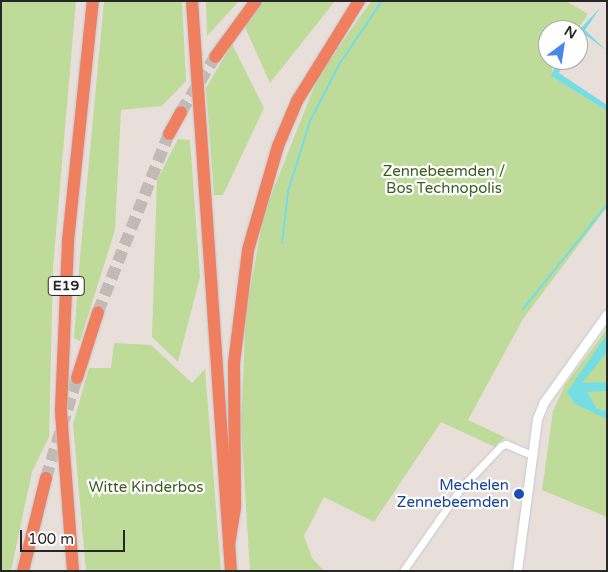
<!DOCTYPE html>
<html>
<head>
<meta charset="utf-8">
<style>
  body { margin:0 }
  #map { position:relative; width:608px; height:572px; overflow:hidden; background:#e9dfda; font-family:"Varela Round",sans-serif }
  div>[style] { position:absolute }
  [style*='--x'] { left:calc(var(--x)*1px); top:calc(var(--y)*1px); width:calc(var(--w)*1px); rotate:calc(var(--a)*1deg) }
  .green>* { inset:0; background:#bedb9a }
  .water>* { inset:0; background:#75dde3 }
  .stream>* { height:2px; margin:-1px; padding:0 1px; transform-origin:1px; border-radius:1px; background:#75dde3 }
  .motorway-tunnel>* { height:12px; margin-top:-6px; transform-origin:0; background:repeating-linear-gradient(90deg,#c2bab6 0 12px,transparent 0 18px) }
  .roads { filter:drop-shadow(0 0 1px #c2c8d0) drop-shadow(0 0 1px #c2c8d0) }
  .minor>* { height:7px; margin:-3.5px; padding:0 3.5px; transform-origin:3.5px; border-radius:3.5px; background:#fff }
  .tertiary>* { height:9px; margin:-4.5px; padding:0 4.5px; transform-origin:4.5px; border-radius:4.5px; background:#fff }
  .motorway>* { height:12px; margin:-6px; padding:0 6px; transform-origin:6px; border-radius:6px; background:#ef7f5e }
  .dots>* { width:14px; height:14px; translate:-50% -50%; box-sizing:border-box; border:2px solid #fff; border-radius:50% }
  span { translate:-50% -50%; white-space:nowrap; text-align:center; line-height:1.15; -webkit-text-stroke:4.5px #fff; paint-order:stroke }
  .shield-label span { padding:1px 4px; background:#fff; border:1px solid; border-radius:4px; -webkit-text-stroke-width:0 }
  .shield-label { font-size:14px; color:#272727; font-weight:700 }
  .park-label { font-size:15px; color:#395c1f }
  .transit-label { font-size:15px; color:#164399 }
  .right { translate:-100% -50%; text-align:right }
  .frame { position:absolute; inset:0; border:2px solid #272727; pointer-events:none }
  .north { position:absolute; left:538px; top:20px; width:50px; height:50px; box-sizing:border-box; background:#fff; border:1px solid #a9a9a9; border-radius:50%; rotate:31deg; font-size:14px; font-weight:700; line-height:20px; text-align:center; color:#272727 }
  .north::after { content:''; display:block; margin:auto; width:18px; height:22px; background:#4787e9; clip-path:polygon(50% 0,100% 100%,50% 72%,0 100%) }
  .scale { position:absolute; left:20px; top:530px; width:105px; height:22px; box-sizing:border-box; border:2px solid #272727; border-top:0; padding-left:6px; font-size:15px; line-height:18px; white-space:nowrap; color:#272727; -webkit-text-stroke:4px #fff; paint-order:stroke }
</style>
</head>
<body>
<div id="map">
  <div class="green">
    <i style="clip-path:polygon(1px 1px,76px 1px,53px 267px,49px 437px,32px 472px,11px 571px,1px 571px)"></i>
    <i style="clip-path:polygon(104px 1px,182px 1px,186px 81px,162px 106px,121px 110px,115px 230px,80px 341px,74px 338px,80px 258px)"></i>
    <i style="clip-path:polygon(206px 1px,239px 1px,207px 36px)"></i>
    <i style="clip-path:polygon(264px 1px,335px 1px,270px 83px,244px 25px)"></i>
    <i style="clip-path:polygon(371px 1px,566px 1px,588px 14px,577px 30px,548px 30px,548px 60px,558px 60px,552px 68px,554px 78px,607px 111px,607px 207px,523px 319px,468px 420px,521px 445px,505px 437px,495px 447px,441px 422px,374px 522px,324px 497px,304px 536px,312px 558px,324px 571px,250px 571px,241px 425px,246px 313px,264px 213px,318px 77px)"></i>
    <i style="clip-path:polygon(232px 44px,264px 108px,223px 195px,214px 195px,206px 88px)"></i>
    <i style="clip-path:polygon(178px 139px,190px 140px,200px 277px,178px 362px,152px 337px,157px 180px)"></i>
    <i style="clip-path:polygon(607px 329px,607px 517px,542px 490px,553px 411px,565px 385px)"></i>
    <i style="clip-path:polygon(114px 343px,151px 345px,192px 383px,205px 369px,221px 571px,86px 571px,73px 424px,89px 368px,111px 368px)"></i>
  </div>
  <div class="water">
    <i style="clip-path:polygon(601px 7px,585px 30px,607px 51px,583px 33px,578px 39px,578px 31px)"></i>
    <i style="clip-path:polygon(558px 60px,564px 60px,559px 73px,607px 105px,607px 111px,551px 76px)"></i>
    <i style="clip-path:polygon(607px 334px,607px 352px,582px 383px,607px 382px,607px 391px,587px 392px,597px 409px,607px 411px,607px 419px,575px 404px,567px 392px)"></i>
  </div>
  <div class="stream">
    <i style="--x:282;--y:243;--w:51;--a:-83.3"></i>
    <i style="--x:288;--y:192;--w:74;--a:-72.8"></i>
    <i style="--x:310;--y:121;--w:65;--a:-62.7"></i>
    <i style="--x:340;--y:63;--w:75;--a:-55.9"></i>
    <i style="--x:523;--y:309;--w:134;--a:-51.1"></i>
  </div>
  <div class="motorway-tunnel">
    <i style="--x:181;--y:112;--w:65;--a:-58.3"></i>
    <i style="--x:98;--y:312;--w:192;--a:-68.3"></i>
    <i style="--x:46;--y:478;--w:105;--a:-72.8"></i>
  </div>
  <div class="roads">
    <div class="minor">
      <i style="--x:403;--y:571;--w:101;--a:-55.1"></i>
      <i style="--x:461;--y:488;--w:58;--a:-46.4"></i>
      <i style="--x:501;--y:446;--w:5;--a:-22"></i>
      <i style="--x:506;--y:444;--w:26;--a:23"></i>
    </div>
    <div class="tertiary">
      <i style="--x:517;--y:571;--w:153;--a:-82.5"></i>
      <i style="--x:537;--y:419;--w:18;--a:-68"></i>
      <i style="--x:544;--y:402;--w:108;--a:-54.4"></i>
    </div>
    <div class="motorway">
      <i style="--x:192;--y:1;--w:571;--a:86.09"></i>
      <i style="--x:215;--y:57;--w:69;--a:-53.8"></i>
      <i style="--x:169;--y:134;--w:25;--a:-61"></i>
      <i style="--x:77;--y:378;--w:69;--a:-72.3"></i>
      <i style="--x:229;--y:545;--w:38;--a:-81"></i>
      <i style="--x:235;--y:507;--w:144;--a:-90.4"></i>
      <i style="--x:234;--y:363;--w:114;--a:-82.9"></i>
      <i style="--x:248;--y:250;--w:108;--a:-73.9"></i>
      <i style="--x:278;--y:146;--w:49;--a:-67.1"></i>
      <i style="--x:297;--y:101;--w:118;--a:-58.2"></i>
      <i style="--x:23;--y:571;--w:96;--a:-76.1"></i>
      <i style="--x:73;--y:571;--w:161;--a:-94.3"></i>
      <i style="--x:61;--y:410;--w:169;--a:-87.6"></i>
      <i style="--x:68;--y:241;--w:241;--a:-84.1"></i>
    </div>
  </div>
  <div class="dots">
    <i style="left:519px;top:494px;background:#1a4fb4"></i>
  </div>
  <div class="shield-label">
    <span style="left:66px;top:286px">E19</span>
  </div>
  <div class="park-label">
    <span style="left:444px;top:180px">Zennebeemden /<br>Bos Technopolis</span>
    <span style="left:146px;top:488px">Witte Kinderbos</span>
  </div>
  <div class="transit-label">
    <span class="right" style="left:509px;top:494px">Mechelen<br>Zennebeemden</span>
  </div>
  <div class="frame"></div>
  <div class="north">N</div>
  <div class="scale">100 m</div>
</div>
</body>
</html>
